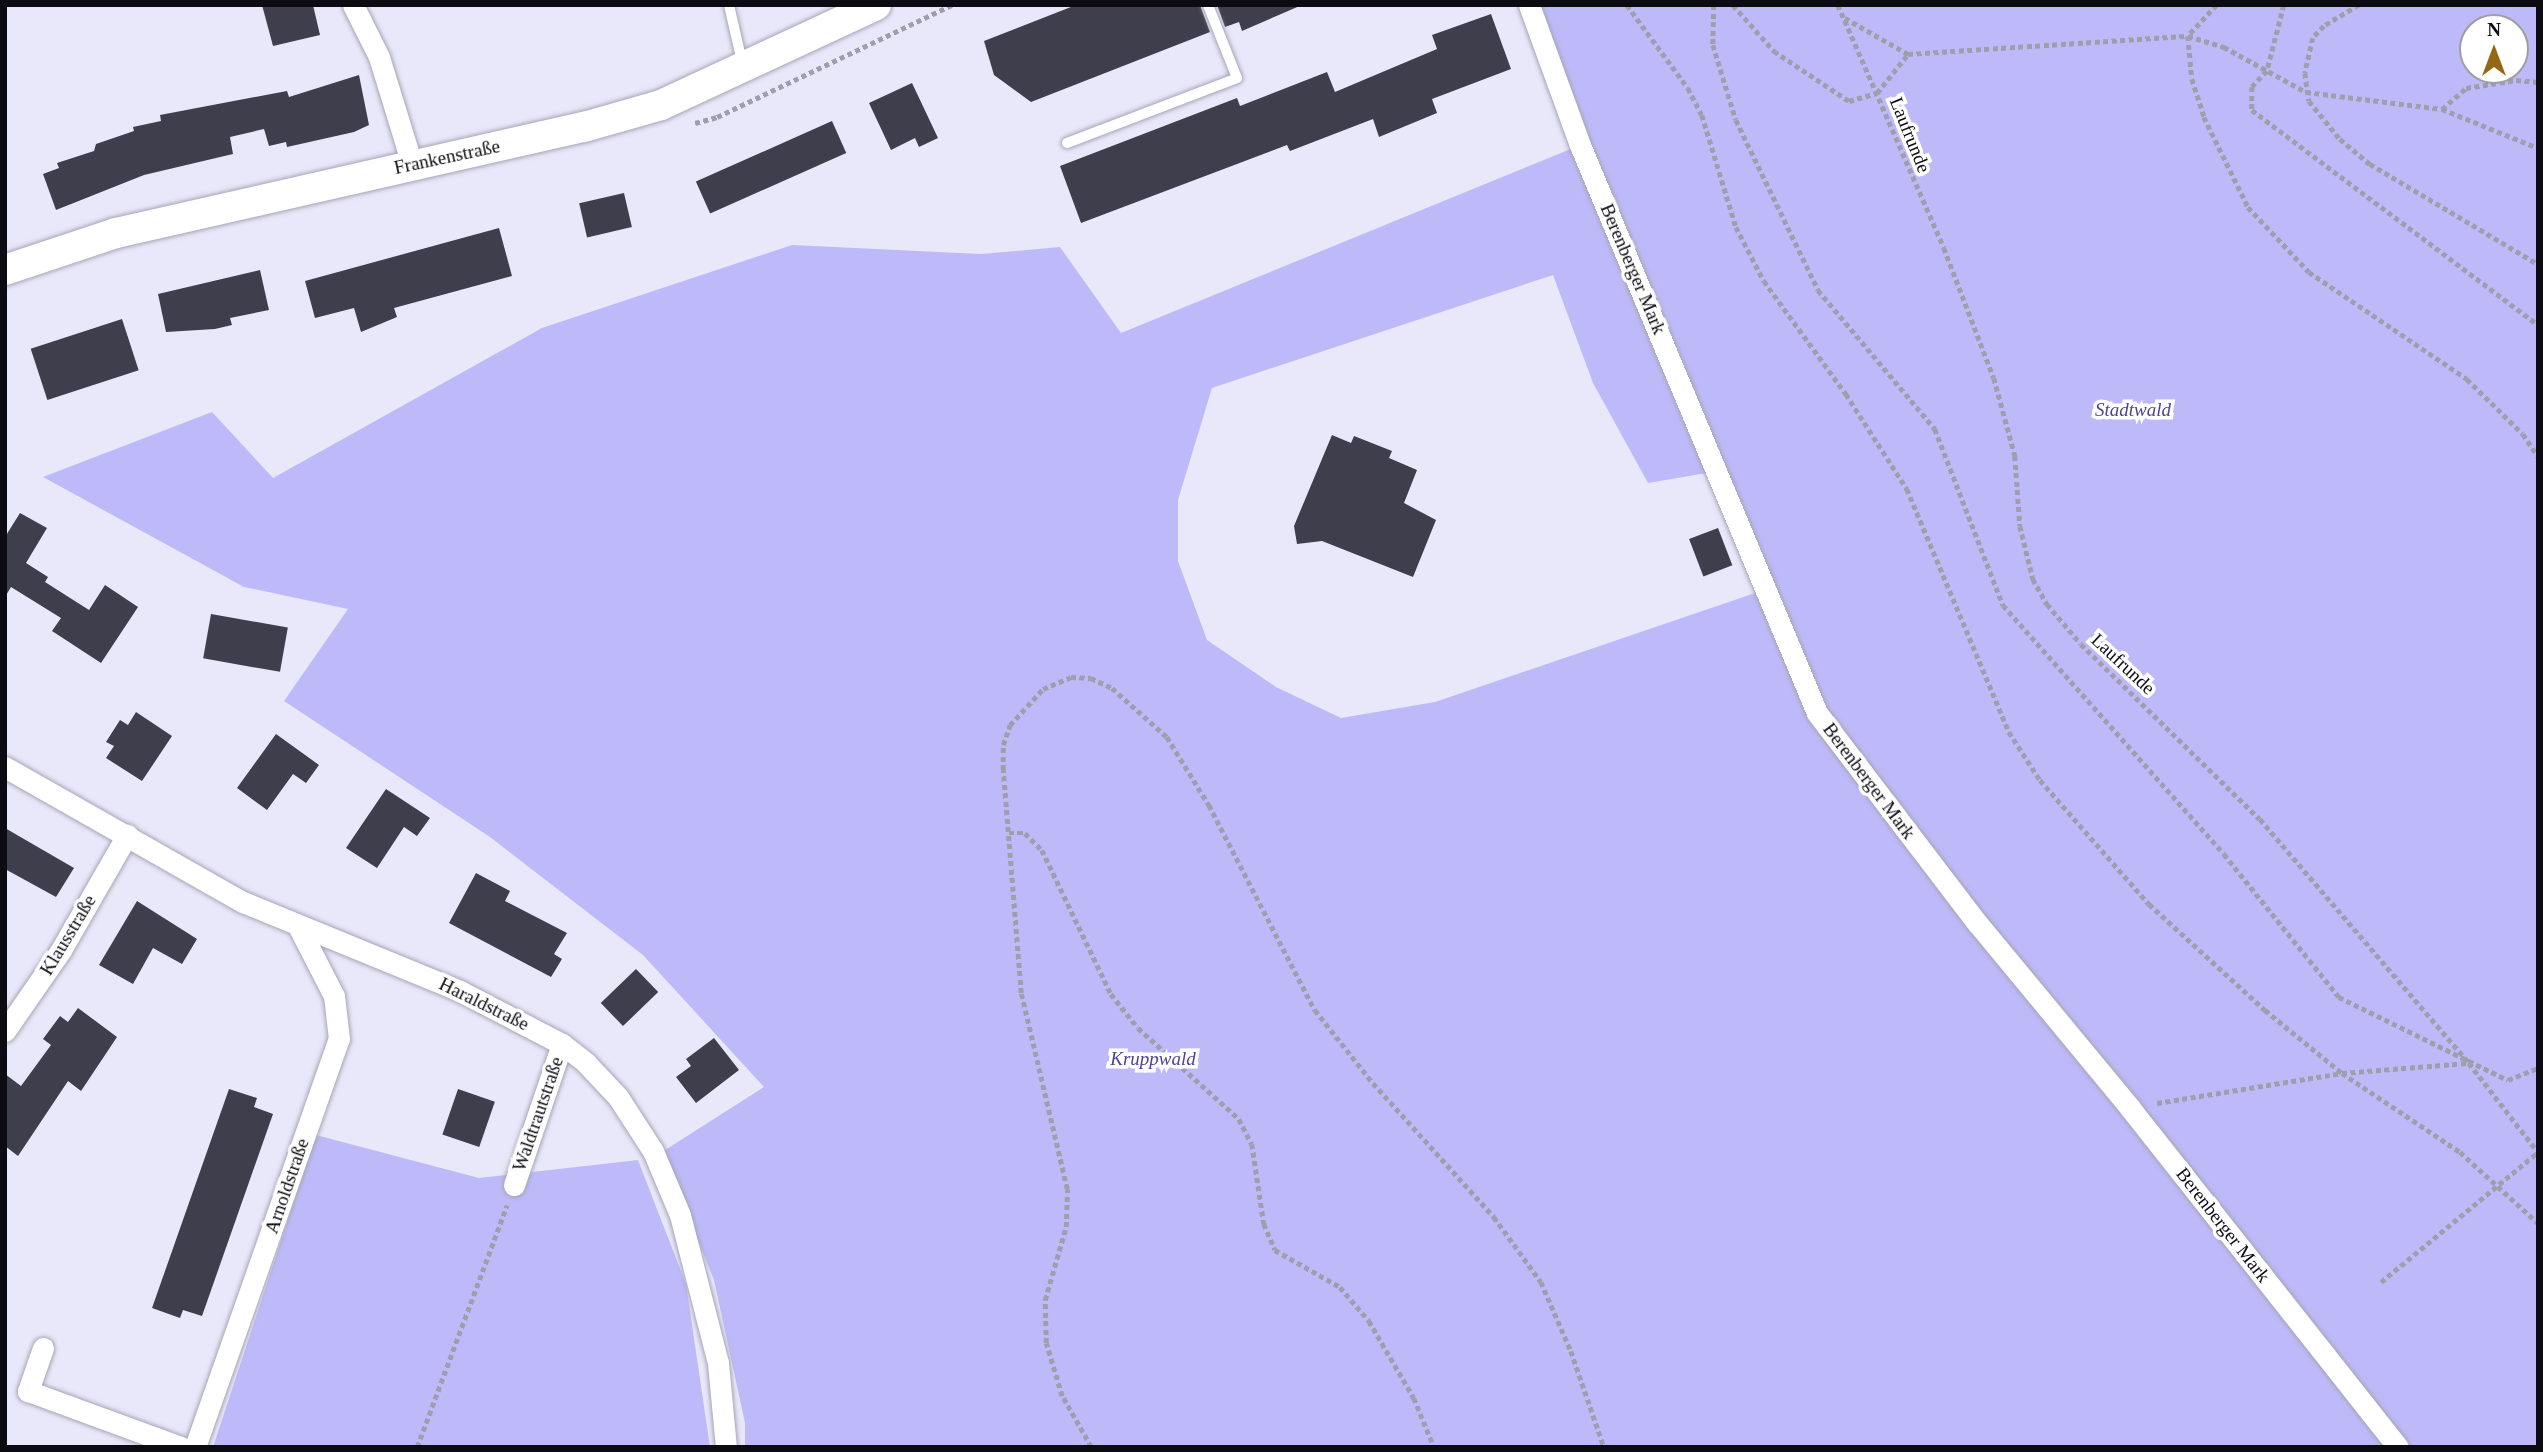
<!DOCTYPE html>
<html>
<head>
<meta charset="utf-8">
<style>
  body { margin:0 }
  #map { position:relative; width:2543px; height:1452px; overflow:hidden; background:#e9e8fa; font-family:Georgia,serif }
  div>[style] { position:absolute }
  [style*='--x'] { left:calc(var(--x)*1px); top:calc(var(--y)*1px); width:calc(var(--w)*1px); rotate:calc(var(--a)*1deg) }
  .green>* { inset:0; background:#bebaf9 }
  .building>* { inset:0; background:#3f3e4c; transform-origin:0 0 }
  .path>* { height:4.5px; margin-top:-2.25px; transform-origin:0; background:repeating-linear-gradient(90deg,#9f9eac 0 5px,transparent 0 8.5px) }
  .roads { filter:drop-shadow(0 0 2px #a6a5b6) drop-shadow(0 0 2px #a6a5b6) }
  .service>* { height:10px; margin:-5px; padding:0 5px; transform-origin:5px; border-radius:5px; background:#fff }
  .minor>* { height:21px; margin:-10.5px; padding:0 10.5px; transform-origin:10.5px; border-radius:10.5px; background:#fff }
  .secondary>* { height:30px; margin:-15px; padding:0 15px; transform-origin:15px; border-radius:15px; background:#fff }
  span { translate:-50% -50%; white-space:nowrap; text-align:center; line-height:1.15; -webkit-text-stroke:7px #fff; paint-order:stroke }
  .street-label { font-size:19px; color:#0c0b11 }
  .park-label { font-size:19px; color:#514295; font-style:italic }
  .frame { position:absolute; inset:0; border:7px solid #0c0b11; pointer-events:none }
  .north { position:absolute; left:2459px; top:14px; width:70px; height:70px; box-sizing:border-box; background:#fff; border:2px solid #9e9da0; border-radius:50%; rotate:0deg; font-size:19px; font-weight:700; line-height:28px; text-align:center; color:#0c0b11 }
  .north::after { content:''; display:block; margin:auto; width:24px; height:32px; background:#946814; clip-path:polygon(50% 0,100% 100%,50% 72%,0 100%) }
</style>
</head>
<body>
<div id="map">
  <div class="green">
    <i style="clip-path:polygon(evenodd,1532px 5px,2538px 5px,2538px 1447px,745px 1447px,745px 1423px,714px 1280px,662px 1152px,764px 1087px,643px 955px,490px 837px,284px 701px,348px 609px,244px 587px,43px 477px,212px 412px,273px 478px,542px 328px,792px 245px,981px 254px,1060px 247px,1121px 333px,1578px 146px,1713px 472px,1648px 483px,1593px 383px,1553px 275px,1212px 388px,1178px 500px,1178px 561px,1207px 640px,1276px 687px,1341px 718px,1435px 702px,1761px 591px,1812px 715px,1982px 925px,1825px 709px,1532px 5px,2473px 28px,2515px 28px,2515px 70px,2473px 70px,2473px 28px)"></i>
    <i style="clip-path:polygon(316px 1135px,479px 1178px,638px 1160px,686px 1284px,710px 1447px,213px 1447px)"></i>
  </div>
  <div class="building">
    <i style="clip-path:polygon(262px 5px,313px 5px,320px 35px,273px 46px)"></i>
    <i style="clip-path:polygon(1076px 5px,1200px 5px,1210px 32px,1031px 102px,994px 75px,984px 41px)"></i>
    <i style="clip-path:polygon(1217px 5px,1302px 5px,1242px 31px,1239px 22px,1225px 27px)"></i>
    <i style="clip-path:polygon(1491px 14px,1511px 69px,1432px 99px,1437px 113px,1379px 137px,1373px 119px,1290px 151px,1287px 145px,1081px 223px,1060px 166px,1237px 98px,1240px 106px,1327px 72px,1335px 92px,1437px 49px,1432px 35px)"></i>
    <i style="clip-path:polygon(359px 75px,369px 125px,354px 132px,287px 147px,286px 142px,269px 146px,264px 129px,230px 137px,233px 154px,144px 175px,56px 210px,43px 174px,59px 168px,57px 163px,94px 151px,96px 144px,134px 131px,133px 127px,161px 121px,160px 115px,287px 91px,289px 97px)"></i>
    <i style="clip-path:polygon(912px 83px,938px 138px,919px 147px,915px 138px,891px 150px,869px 103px)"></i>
    <i style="left:832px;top:121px;width:35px;height:149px;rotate:66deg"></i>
    <i style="left:624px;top:193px;width:35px;height:46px;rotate:77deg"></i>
    <i style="clip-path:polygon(499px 228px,512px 276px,394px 308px,397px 317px,361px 332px,354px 308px,315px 318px,305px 281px)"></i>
    <i style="clip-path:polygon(260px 270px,269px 310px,230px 318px,232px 325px,215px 329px,166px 332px,158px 294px)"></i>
    <i style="left:122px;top:319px;width:54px;height:96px;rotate:72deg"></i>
    <i style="clip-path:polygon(1332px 435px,1351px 443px,1354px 436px,1392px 451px,1389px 458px,1417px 470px,1404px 503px,1436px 520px,1413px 577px,1322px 541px,1297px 544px,1294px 526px)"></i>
    <i style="clip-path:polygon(20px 513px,47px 528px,26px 563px,48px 577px,45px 582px,89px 610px,105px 585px,138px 607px,101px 663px,52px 631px,61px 618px,11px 587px,5px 597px,5px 537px)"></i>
    <i style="left:1718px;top:528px;width:40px;height:31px;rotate:69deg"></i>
    <i style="left:211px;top:614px;width:78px;height:45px;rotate:10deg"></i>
    <i style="clip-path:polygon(136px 712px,172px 736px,142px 781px,106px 758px,114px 746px,106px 742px,120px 720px,128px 725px)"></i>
    <i style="clip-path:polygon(276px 734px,319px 765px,306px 783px,293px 774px,267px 810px,237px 788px)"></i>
    <i style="clip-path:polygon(386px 789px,430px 818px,417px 836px,404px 827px,377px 868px,346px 848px)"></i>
    <i style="clip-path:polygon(5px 828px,74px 868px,56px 897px,5px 869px)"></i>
    <i style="clip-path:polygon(476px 873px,510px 891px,505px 901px,567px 933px,554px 954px,562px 959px,551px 977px,449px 923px)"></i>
    <i style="clip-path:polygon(137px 901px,197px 939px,182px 964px,153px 948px,133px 984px,99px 965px)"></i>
    <i style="left:636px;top:969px;width:32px;height:49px;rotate:46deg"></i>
    <i style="clip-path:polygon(78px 1008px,117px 1037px,81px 1091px,68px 1081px,18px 1156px,5px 1146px,5px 1074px,21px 1086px,51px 1045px,43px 1039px,60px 1016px,68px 1022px)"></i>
    <i style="clip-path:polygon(714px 1038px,739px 1070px,696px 1103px,676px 1077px,691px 1066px,686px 1059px)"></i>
    <i style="clip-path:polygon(229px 1089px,257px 1098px,254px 1107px,273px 1114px,202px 1316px,183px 1310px,180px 1318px,152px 1308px)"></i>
    <i style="left:458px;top:1089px;width:39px;height:48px;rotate:19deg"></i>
  </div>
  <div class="path">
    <i style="--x:1627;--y:5;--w:103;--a:53.7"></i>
    <i style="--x:1688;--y:88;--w:30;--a:63"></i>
    <i style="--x:1702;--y:115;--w:117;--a:73.1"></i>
    <i style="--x:1736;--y:227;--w:61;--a:62.6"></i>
    <i style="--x:1764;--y:281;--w:140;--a:54"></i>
    <i style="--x:1846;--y:394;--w:113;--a:57.3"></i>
    <i style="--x:1907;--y:489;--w:264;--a:67.2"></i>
    <i style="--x:2009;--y:732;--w:57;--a:57.1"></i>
    <i style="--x:2040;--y:780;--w:165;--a:48.7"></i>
    <i style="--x:2149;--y:904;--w:157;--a:42.4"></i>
    <i style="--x:2265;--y:1010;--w:99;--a:39.3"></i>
    <i style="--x:2342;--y:1073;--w:142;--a:33.8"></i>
    <i style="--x:2460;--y:1152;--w:105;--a:42.3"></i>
    <i style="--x:1714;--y:5;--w:40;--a:91.4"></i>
    <i style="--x:1713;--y:45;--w:78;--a:73"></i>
    <i style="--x:1736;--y:120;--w:189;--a:64.2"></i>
    <i style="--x:1818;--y:290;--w:182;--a:49.9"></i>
    <i style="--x:1935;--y:429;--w:189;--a:68.9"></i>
    <i style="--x:2003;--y:605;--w:333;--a:48.4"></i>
    <i style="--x:2224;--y:854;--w:184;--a:51.2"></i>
    <i style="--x:2339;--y:997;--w:188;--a:26.2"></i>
    <i style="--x:2508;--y:1080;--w:32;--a:-22"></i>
    <i style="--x:1733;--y:5;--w:62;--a:48.3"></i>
    <i style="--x:1774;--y:51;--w:90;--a:33.7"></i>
    <i style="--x:1849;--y:101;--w:29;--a:-16"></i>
    <i style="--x:1877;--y:93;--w:50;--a:-51.5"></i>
    <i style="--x:1838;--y:5;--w:265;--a:66.4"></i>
    <i style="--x:1944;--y:248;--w:139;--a:69"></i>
    <i style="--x:1994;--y:378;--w:81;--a:74.9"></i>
    <i style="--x:2015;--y:456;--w:70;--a:85.9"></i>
    <i style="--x:2020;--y:526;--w:55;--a:76.2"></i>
    <i style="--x:2033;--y:579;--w:29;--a:61"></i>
    <i style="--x:2047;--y:604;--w:52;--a:49.6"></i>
    <i style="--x:2081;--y:644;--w:250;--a:44.4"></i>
    <i style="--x:2260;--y:819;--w:321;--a:49.4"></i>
    <i style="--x:2469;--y:1063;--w:113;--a:52.2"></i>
    <i style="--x:2217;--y:5;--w:42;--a:133.1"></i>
    <i style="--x:2188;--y:36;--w:43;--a:84.7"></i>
    <i style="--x:2192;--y:79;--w:40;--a:72"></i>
    <i style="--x:2204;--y:117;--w:100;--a:63.9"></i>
    <i style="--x:2248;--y:207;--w:89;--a:46.8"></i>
    <i style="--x:2309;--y:272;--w:191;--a:34.1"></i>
    <i style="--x:2467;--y:379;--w:78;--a:44.5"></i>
    <i style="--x:2523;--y:434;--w:27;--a:56"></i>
    <i style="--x:2284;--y:5;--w:68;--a:104.4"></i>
    <i style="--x:2267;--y:71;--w:22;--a:133"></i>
    <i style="--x:2252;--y:87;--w:23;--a:90"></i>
    <i style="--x:2252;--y:110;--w:358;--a:36.9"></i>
    <i style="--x:2359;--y:5;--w:41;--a:149"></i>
    <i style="--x:2324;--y:26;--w:16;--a:133"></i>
    <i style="--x:2313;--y:38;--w:36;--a:103"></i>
    <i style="--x:2305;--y:73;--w:28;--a:82"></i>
    <i style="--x:2309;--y:101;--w:49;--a:50.8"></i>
    <i style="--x:2340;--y:139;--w:39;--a:40"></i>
    <i style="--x:2370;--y:164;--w:196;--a:30.8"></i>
    <i style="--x:1845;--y:18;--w:73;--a:29.7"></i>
    <i style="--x:1908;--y:54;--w:281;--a:-3.7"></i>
    <i style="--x:2188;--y:36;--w:38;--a:17"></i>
    <i style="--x:2224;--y:47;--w:94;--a:28.8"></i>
    <i style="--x:2306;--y:92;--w:137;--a:7.1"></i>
    <i style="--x:2442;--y:109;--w:104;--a:22.1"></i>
    <i style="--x:2442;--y:109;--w:32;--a:-41"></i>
    <i style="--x:2466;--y:88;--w:51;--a:-9.1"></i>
    <i style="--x:2516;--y:80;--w:22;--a:5"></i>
    <i style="--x:695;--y:123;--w:23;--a:-15"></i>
    <i style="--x:717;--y:117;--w:260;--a:-25.5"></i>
    <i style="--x:1009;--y:833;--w:16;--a:0"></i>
    <i style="--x:1025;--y:833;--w:24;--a:45"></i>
    <i style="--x:1042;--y:850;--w:160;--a:64.4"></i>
    <i style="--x:1111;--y:994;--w:43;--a:51.5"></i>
    <i style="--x:1138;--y:1028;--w:136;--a:42"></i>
    <i style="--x:1239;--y:1119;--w:28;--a:63"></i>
    <i style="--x:1252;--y:1144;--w:81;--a:81.5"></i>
    <i style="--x:1264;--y:1224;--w:28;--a:67"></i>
    <i style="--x:1275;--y:1250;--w:75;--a:29.6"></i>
    <i style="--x:1340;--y:1287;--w:45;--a:49.5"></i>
    <i style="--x:1369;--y:1321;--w:89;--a:59.7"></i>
    <i style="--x:1414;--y:1398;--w:53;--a:67.8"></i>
    <i style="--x:2157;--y:1103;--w:187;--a:-9.2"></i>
    <i style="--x:2342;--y:1073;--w:126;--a:-4.5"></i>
    <i style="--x:2381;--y:1282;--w:204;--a:-39.6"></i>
    <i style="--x:417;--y:1447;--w:258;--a:-69.6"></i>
    <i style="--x:1091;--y:1447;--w:59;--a:-119.6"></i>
    <i style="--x:1062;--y:1396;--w:55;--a:-106.8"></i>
    <i style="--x:1046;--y:1343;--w:43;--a:-91.3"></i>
    <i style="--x:1045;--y:1300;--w:76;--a:-74"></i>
    <i style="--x:1066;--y:1227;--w:38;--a:-88"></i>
    <i style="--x:1067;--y:1189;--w:201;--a:-103.2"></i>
    <i style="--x:1021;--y:993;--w:224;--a:-94.6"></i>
    <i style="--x:1003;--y:770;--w:25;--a:-90"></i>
    <i style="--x:1003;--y:745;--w:21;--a:-71"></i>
    <i style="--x:1010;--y:725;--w:49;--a:-47.5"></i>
    <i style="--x:1043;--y:689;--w:30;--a:-23"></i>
    <i style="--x:1071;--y:677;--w:20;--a:3"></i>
    <i style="--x:1091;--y:678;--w:23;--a:25"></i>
    <i style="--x:1112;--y:688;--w:74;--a:41.7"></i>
    <i style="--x:1167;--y:737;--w:80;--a:58.3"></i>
    <i style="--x:1209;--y:805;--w:231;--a:62.7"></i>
    <i style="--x:1315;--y:1010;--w:93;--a:51.5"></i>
    <i style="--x:1373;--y:1083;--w:181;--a:47.9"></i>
    <i style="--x:1494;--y:1217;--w:80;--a:54.1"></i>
    <i style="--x:1541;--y:1282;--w:75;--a:66.5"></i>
    <i style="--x:1571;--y:1351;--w:102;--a:71"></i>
  </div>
  <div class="roads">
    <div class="service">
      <i style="--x:729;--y:5;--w:63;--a:77.1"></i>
      <i style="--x:1067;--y:143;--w:182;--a:-20.9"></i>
      <i style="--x:1237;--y:78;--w:79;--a:-111.7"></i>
    </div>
    <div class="minor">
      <i style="--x:353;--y:5;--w:58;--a:63.4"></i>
      <i style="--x:379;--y:57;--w:112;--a:72.9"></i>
      <i style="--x:1529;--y:5;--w:149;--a:70"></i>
      <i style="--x:1580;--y:145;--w:615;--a:67.35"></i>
      <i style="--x:1817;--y:713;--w:265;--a:52.7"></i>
      <i style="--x:1978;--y:924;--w:239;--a:50.4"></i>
      <i style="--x:2130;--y:1108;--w:432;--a:51.7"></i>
      <i style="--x:5;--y:767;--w:274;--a:29.6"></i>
      <i style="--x:243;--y:902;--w:235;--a:22.3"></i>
      <i style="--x:460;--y:991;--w:115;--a:27.5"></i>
      <i style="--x:562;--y:1044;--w:31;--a:38"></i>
      <i style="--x:586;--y:1063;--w:47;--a:46.7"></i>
      <i style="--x:618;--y:1097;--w:64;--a:57.1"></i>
      <i style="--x:653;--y:1151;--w:69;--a:67.1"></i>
      <i style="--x:680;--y:1215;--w:153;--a:75.6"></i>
      <i style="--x:718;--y:1363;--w:84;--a:84.6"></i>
      <i style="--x:5;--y:1031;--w:98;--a:-55.3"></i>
      <i style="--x:61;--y:950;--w:133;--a:-60.1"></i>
      <i style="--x:514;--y:1185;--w:149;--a:-71.2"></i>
      <i style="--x:43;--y:1348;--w:46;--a:109.2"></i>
      <i style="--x:28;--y:1391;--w:163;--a:20.1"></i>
      <i style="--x:195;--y:1447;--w:433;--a:-70.6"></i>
      <i style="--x:339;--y:1039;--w:43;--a:-96.6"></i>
      <i style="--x:334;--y:996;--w:76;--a:-117.2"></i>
    </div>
    <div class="secondary">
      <i style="--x:5;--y:270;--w:117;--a:-18.4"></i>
      <i style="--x:116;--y:233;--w:480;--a:-12.8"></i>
      <i style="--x:584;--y:127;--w:80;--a:-15.9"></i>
      <i style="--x:661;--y:105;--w:237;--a:-24.9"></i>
    </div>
  </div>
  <div class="street-label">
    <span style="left:1910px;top:135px;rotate:68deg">Laufrunde</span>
    <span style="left:447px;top:157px;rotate:-12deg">Frankenstraße</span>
    <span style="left:1633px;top:269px;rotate:67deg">Berenberger Mark</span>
    <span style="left:2123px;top:664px;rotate:43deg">Laufrunde</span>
    <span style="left:1869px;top:781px;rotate:53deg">Berenberger Mark</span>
    <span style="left:68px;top:935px;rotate:-59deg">Klausstraße</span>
    <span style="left:484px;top:1004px;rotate:26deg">Haraldstraße</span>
    <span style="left:538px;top:1114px;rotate:-71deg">Waldtrautstraße</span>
    <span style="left:287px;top:1186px;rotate:-71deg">Arnoldstraße</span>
    <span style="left:2223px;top:1225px;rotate:52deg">Berenberger Mark</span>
  </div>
  <div class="park-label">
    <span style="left:2133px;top:410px">Stadtwald</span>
    <span style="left:1153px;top:1059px">Kruppwald</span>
  </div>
  <div class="frame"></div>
  <div class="north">N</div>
</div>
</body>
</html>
